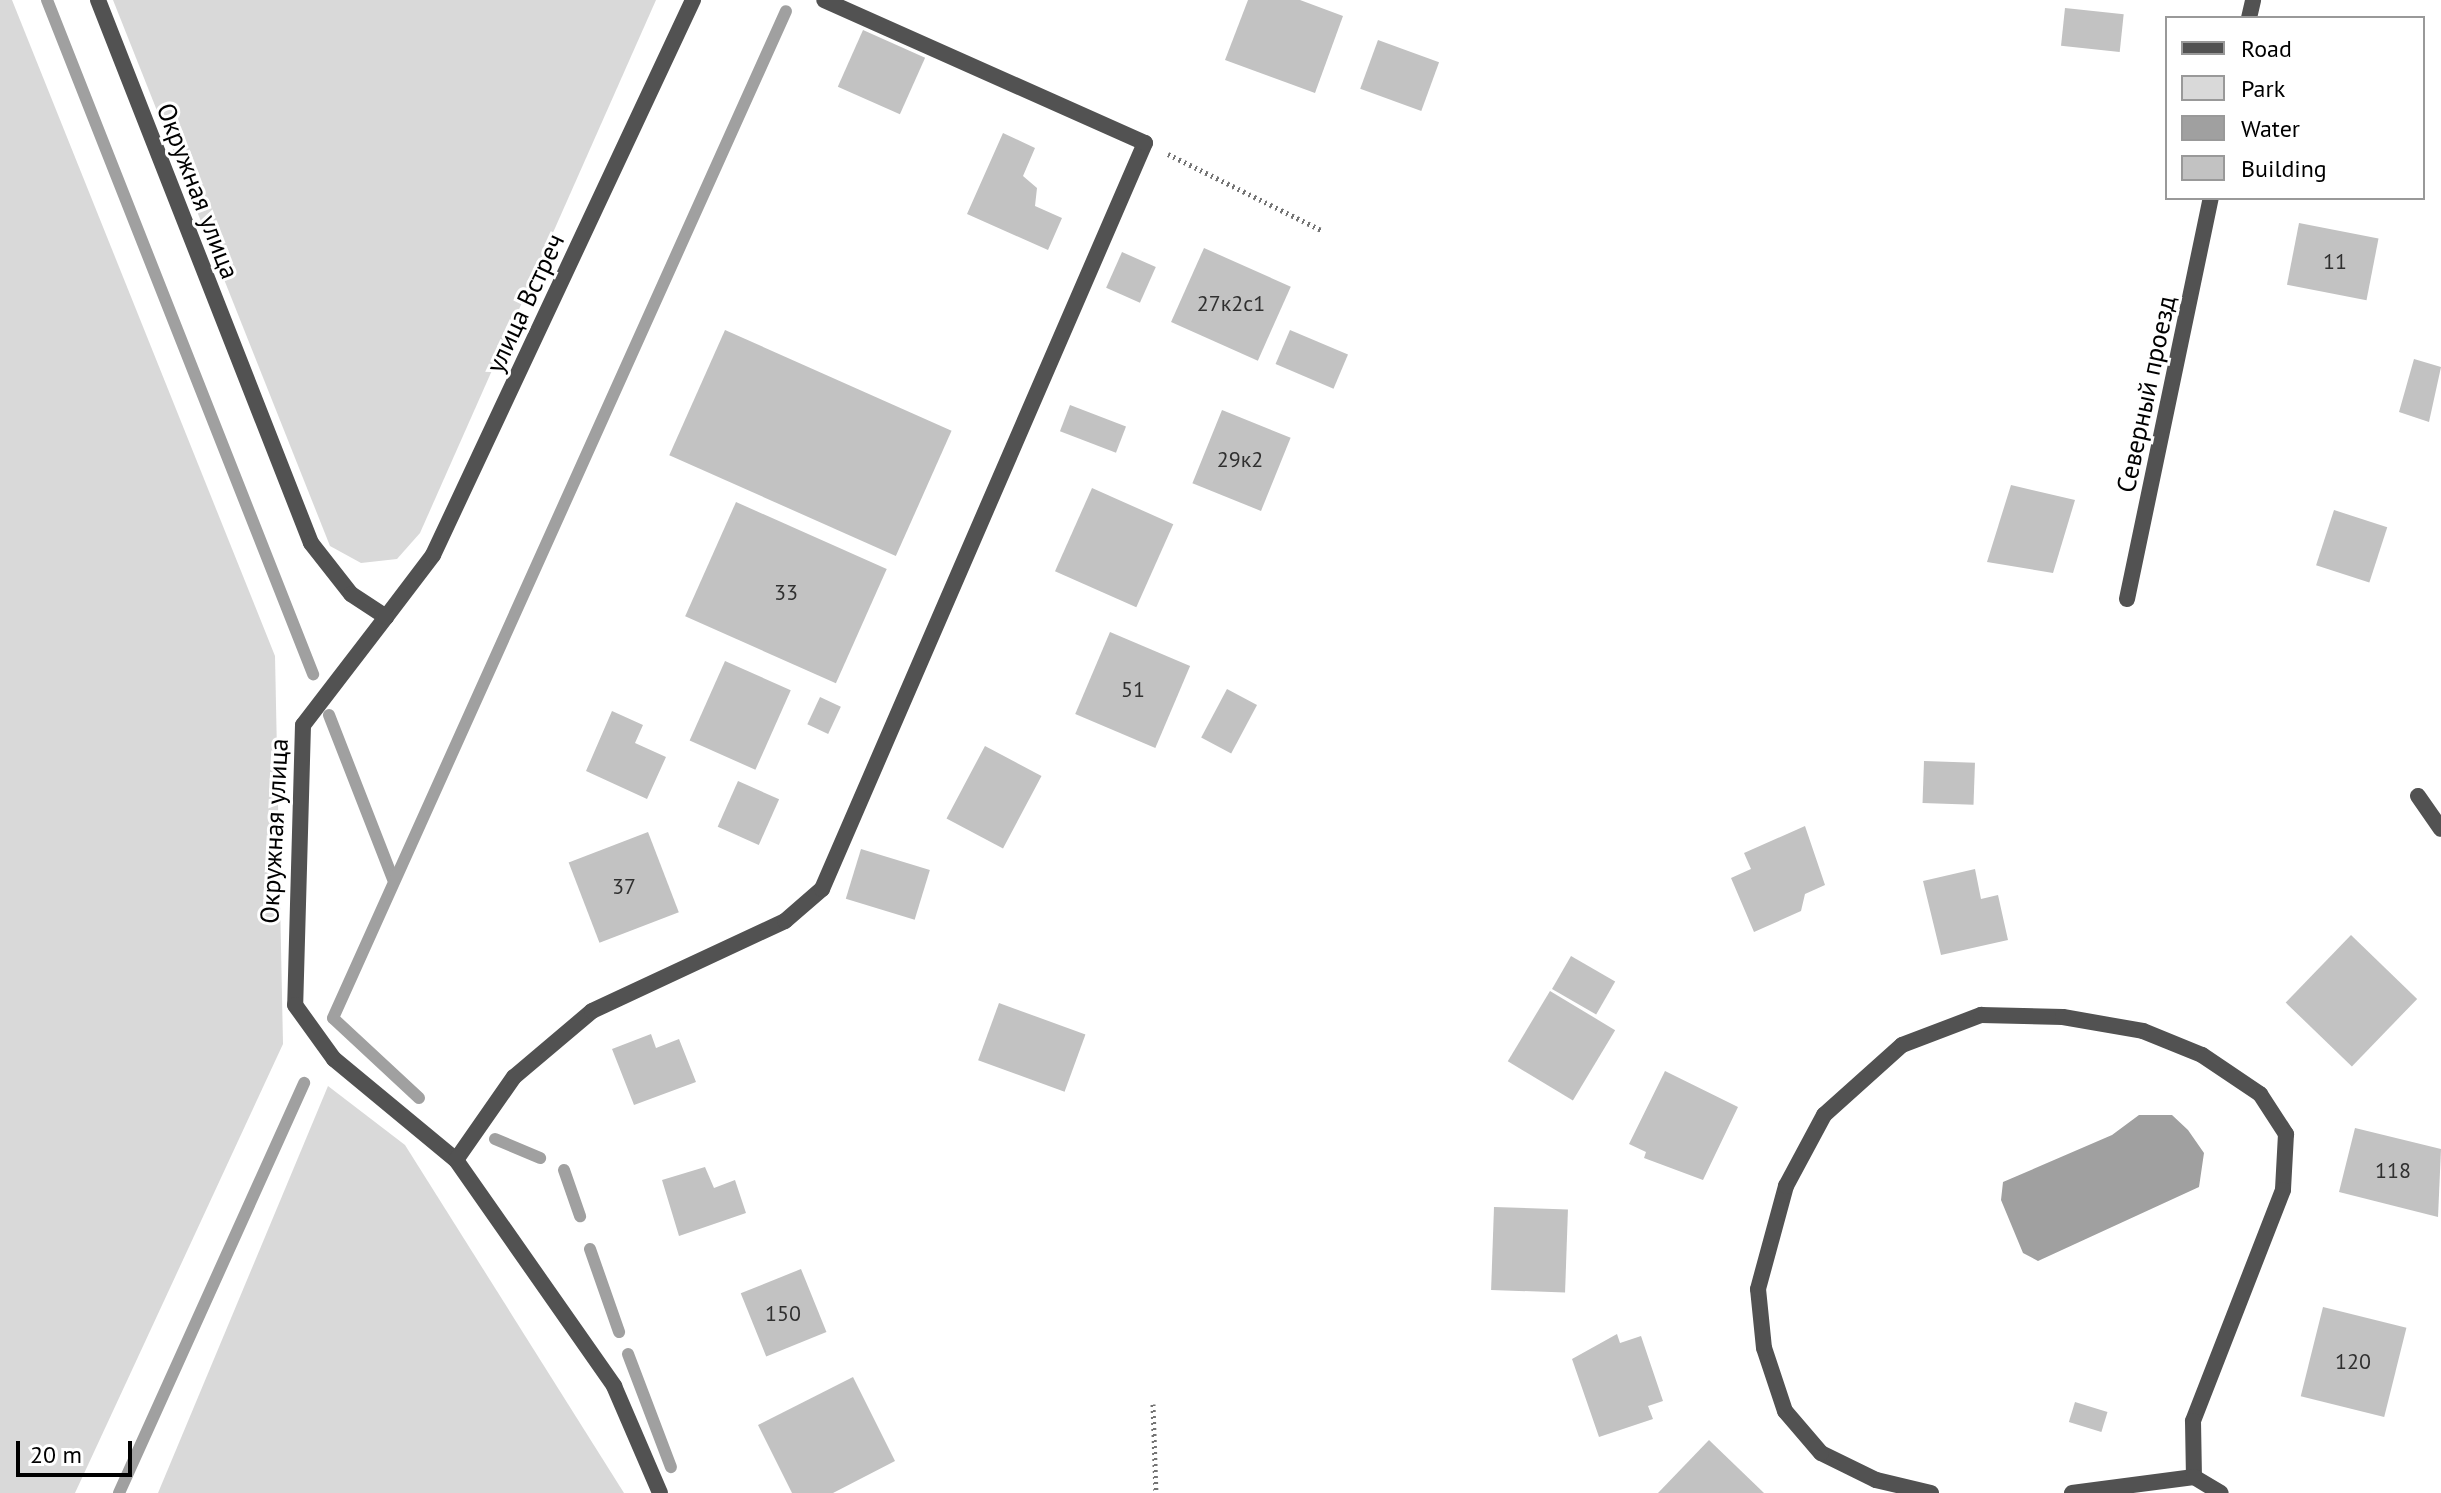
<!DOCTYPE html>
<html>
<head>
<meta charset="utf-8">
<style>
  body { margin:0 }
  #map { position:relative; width:2441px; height:1493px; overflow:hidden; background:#fff; font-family:"PT Sans",sans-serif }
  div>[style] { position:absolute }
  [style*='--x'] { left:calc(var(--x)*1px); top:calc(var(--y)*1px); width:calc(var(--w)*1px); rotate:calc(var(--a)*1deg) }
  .green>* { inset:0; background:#d9d9d9 }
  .water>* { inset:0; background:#a0a0a0 }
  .stream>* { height:12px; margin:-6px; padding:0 6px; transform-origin:6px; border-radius:6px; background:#a0a0a0 }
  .building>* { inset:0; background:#c2c2c2; transform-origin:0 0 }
  .path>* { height:5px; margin-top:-2.5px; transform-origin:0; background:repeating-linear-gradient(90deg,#747474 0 2px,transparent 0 6px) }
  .lane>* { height:16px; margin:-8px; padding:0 8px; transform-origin:8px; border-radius:8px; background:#525252 }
  .street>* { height:16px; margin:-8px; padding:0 8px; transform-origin:8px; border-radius:8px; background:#525252 }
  span { translate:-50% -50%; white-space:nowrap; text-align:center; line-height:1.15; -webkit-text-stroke:6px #fff; paint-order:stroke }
  .number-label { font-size:22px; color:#303030 }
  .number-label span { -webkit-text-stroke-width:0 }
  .street-label { font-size:26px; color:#000 }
  .legend { position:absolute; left:2165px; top:16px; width:260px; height:184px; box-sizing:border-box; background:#fff; border:2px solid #999; margin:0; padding:10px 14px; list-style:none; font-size:24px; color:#000 }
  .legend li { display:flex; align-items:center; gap:16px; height:40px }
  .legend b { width:40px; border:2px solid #999 }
  .scale { position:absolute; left:16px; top:1441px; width:116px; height:36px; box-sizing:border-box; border:4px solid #000; border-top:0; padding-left:10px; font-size:24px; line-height:28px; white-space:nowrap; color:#000; -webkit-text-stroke:6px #fff; paint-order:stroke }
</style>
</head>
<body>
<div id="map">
  <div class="green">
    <i style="clip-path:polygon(0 0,12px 0,275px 656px,283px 1044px,75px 1493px,0 1493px)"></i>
    <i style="clip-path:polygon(113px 0,656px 0,420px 533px,397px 559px,361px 563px,330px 546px)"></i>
    <i style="clip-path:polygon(328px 1086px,405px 1145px,624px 1493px,158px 1493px)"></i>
  </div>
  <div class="water">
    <i style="clip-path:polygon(2139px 1115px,2172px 1115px,2188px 1130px,2204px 1153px,2199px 1187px,2038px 1261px,2023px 1253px,2001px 1200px,2003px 1182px,2112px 1135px)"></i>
  </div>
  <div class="stream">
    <i style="--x:47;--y:0;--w:725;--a:68.46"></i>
    <i style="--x:329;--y:715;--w:176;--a:68.7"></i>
    <i style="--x:419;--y:1098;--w:117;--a:-137.1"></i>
    <i style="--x:333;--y:1018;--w:1104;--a:-65.78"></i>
    <i style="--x:495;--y:1139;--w:49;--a:22.9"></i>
    <i style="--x:564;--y:1170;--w:49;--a:70.8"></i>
    <i style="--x:590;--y:1249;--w:88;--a:70.7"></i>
    <i style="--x:628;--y:1354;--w:121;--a:69.2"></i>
    <i style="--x:119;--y:1493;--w:450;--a:-65.7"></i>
  </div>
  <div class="building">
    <i style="clip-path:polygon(1248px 0,1300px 0,1343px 16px,1315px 93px,1225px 60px)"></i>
    <i style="left:2065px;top:8px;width:59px;height:38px;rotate:6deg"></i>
    <i style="left:863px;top:30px;width:68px;height:62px;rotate:24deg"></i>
    <i style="left:1378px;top:40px;width:65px;height:52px;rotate:20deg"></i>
    <i style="clip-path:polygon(1003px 133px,1035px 148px,1023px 176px,1037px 188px,1035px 206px,1062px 218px,1048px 250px,967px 214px)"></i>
    <i style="left:2299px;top:223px;width:81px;height:63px;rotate:11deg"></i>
    <i style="left:1204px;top:248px;width:95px;height:81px;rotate:24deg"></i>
    <i style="left:1122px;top:252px;width:37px;height:39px;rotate:24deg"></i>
    <i style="left:725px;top:330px;width:248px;height:137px;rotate:24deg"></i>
    <i style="left:1290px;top:330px;width:63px;height:37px;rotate:23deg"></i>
    <i style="clip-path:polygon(2414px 359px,2441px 367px,2429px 422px,2399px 412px)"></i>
    <i style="left:1070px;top:405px;width:60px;height:28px;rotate:21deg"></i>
    <i style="left:1222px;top:410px;width:74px;height:79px;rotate:22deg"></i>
    <i style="clip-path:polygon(2011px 485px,2075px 500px,2053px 573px,1987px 562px)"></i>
    <i style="left:1092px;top:488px;width:89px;height:91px;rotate:24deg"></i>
    <i style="left:736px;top:502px;width:165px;height:125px;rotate:24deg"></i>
    <i style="left:2334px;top:510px;width:56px;height:58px;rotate:18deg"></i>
    <i style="left:1110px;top:632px;width:87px;height:89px;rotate:23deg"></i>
    <i style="left:725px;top:661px;width:72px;height:87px;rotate:24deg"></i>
    <i style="left:1227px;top:689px;width:34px;height:55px;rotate:28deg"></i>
    <i style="left:820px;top:697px;width:23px;height:30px;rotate:25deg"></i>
    <i style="clip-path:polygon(612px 711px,643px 725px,635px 743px,666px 757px,647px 799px,586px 771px)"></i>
    <i style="left:985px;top:746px;width:64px;height:82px;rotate:28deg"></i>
    <i style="left:1924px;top:761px;width:51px;height:42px;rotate:2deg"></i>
    <i style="left:738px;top:781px;width:45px;height:50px;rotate:24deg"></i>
    <i style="clip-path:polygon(1805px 826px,1825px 885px,1805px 894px,1801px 911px,1754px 932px,1731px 878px,1751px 869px,1744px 853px)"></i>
    <i style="left:648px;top:832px;width:86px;height:85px;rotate:69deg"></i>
    <i style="left:861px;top:849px;width:72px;height:52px;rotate:17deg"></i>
    <i style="clip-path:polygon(1975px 869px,1981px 899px,1998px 895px,2008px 940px,1941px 955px,1923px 881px)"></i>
    <i style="left:2351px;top:935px;width:92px;height:94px;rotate:44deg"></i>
    <i style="left:1571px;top:956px;width:51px;height:38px;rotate:30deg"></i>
    <i style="left:1550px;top:991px;width:76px;height:82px;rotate:31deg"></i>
    <i style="left:999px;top:1003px;width:92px;height:61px;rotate:20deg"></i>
    <i style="clip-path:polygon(651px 1034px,656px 1048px,679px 1039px,696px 1082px,634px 1105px,612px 1049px)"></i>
    <i style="clip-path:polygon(1665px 1071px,1738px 1107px,1703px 1180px,1644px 1158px,1646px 1152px,1629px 1144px)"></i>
    <i style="clip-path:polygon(2355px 1128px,2441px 1149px,2438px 1217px,2339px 1192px)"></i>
    <i style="clip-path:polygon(705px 1167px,714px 1188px,735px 1180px,746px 1213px,679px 1236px,662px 1180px)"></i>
    <i style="left:1494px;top:1207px;width:74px;height:83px;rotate:2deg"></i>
    <i style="left:801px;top:1269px;width:68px;height:65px;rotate:68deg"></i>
    <i style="left:2323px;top:1307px;width:86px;height:92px;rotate:14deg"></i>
    <i style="clip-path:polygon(1617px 1334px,1620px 1343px,1641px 1336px,1663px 1401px,1648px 1406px,1653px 1419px,1599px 1437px,1572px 1359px)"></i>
    <i style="clip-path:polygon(853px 1377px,895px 1461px,833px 1493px,792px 1493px,758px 1425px)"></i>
    <i style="left:2075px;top:1402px;width:34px;height:21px;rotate:17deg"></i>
    <i style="clip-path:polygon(1709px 1440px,1764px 1493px,1658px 1493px)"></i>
  </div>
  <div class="path">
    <i style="--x:1168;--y:154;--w:171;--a:26.4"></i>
    <i style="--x:1153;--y:1404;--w:89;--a:88.1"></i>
  </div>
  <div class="lane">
    <i style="--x:2418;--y:796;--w:40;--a:55.1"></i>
  </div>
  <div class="street">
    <i style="--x:98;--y:0;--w:583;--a:68.58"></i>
    <i style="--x:311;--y:543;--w:65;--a:51.9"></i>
    <i style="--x:351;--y:594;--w:42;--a:33.3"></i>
    <i style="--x:386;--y:617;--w:136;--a:127.5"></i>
    <i style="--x:303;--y:725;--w:280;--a:91.6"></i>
    <i style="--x:295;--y:1005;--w:67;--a:54.2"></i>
    <i style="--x:334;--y:1059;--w:158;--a:39.6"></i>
    <i style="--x:456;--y:1160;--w:276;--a:55"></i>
    <i style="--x:614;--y:1386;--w:116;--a:66.7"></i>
    <i style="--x:2249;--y:18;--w:18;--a:-77"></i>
    <i style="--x:2127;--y:599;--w:410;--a:-78.2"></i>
    <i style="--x:386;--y:617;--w:78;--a:-52.8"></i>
    <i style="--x:433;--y:555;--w:613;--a:-64.9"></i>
    <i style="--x:456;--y:1160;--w:101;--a:-55.1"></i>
    <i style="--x:514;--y:1077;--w:102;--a:-40.2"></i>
    <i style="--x:592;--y:1011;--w:213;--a:-25"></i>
    <i style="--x:785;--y:921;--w:49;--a:-40.9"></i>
    <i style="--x:822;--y:889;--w:813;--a:-66.59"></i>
    <i style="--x:1145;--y:143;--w:351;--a:-156"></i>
    <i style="--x:1931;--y:1493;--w:57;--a:-166.7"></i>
    <i style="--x:1876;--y:1480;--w:61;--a:-153.9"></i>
    <i style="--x:1821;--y:1453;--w:55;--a:-130.6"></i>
    <i style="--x:1785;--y:1411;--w:66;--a:-108.4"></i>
    <i style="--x:1764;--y:1348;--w:59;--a:-95.8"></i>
    <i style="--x:1758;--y:1289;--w:107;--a:-74.8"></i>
    <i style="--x:1786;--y:1186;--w:81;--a:-61.8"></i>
    <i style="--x:1824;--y:1115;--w:105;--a:-41.9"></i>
    <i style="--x:1902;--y:1045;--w:85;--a:-20.8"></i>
    <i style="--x:1981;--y:1015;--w:82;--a:1.4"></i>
    <i style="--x:2063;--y:1017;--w:81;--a:9.9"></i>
    <i style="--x:2143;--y:1031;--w:64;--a:22.1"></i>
    <i style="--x:2202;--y:1055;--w:70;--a:33.9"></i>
    <i style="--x:2260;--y:1094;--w:48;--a:57"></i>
    <i style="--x:2286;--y:1134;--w:56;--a:93.1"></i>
    <i style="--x:2283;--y:1190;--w:248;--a:111.3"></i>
    <i style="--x:2193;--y:1421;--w:56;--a:89"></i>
    <i style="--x:2072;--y:1493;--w:123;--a:-7.5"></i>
    <i style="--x:2194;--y:1477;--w:31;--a:31"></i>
  </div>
  <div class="number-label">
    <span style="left:2335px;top:262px">11</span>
    <span style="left:1231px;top:304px">27к2с1</span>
    <span style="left:1240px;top:460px">29к2</span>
    <span style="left:786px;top:593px">33</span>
    <span style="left:1133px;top:690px">51</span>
    <span style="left:624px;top:887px">37</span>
    <span style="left:2393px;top:1171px">118</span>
    <span style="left:783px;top:1314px">150</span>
    <span style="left:2353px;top:1362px">120</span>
  </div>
  <div class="street-label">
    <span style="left:198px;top:191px;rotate:69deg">Окружная улица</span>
    <span style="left:525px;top:303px;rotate:-65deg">улица Встреч</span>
    <span style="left:2146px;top:394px;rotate:-78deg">Северный проезд</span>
    <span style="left:274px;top:831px;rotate:-87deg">Окружная улица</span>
  </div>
  <ul class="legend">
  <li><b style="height:10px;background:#525252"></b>Road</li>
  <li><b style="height:22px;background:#d9d9d9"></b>Park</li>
  <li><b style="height:22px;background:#a0a0a0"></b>Water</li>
  <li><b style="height:22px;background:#c2c2c2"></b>Building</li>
  </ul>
  <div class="scale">20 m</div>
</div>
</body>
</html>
